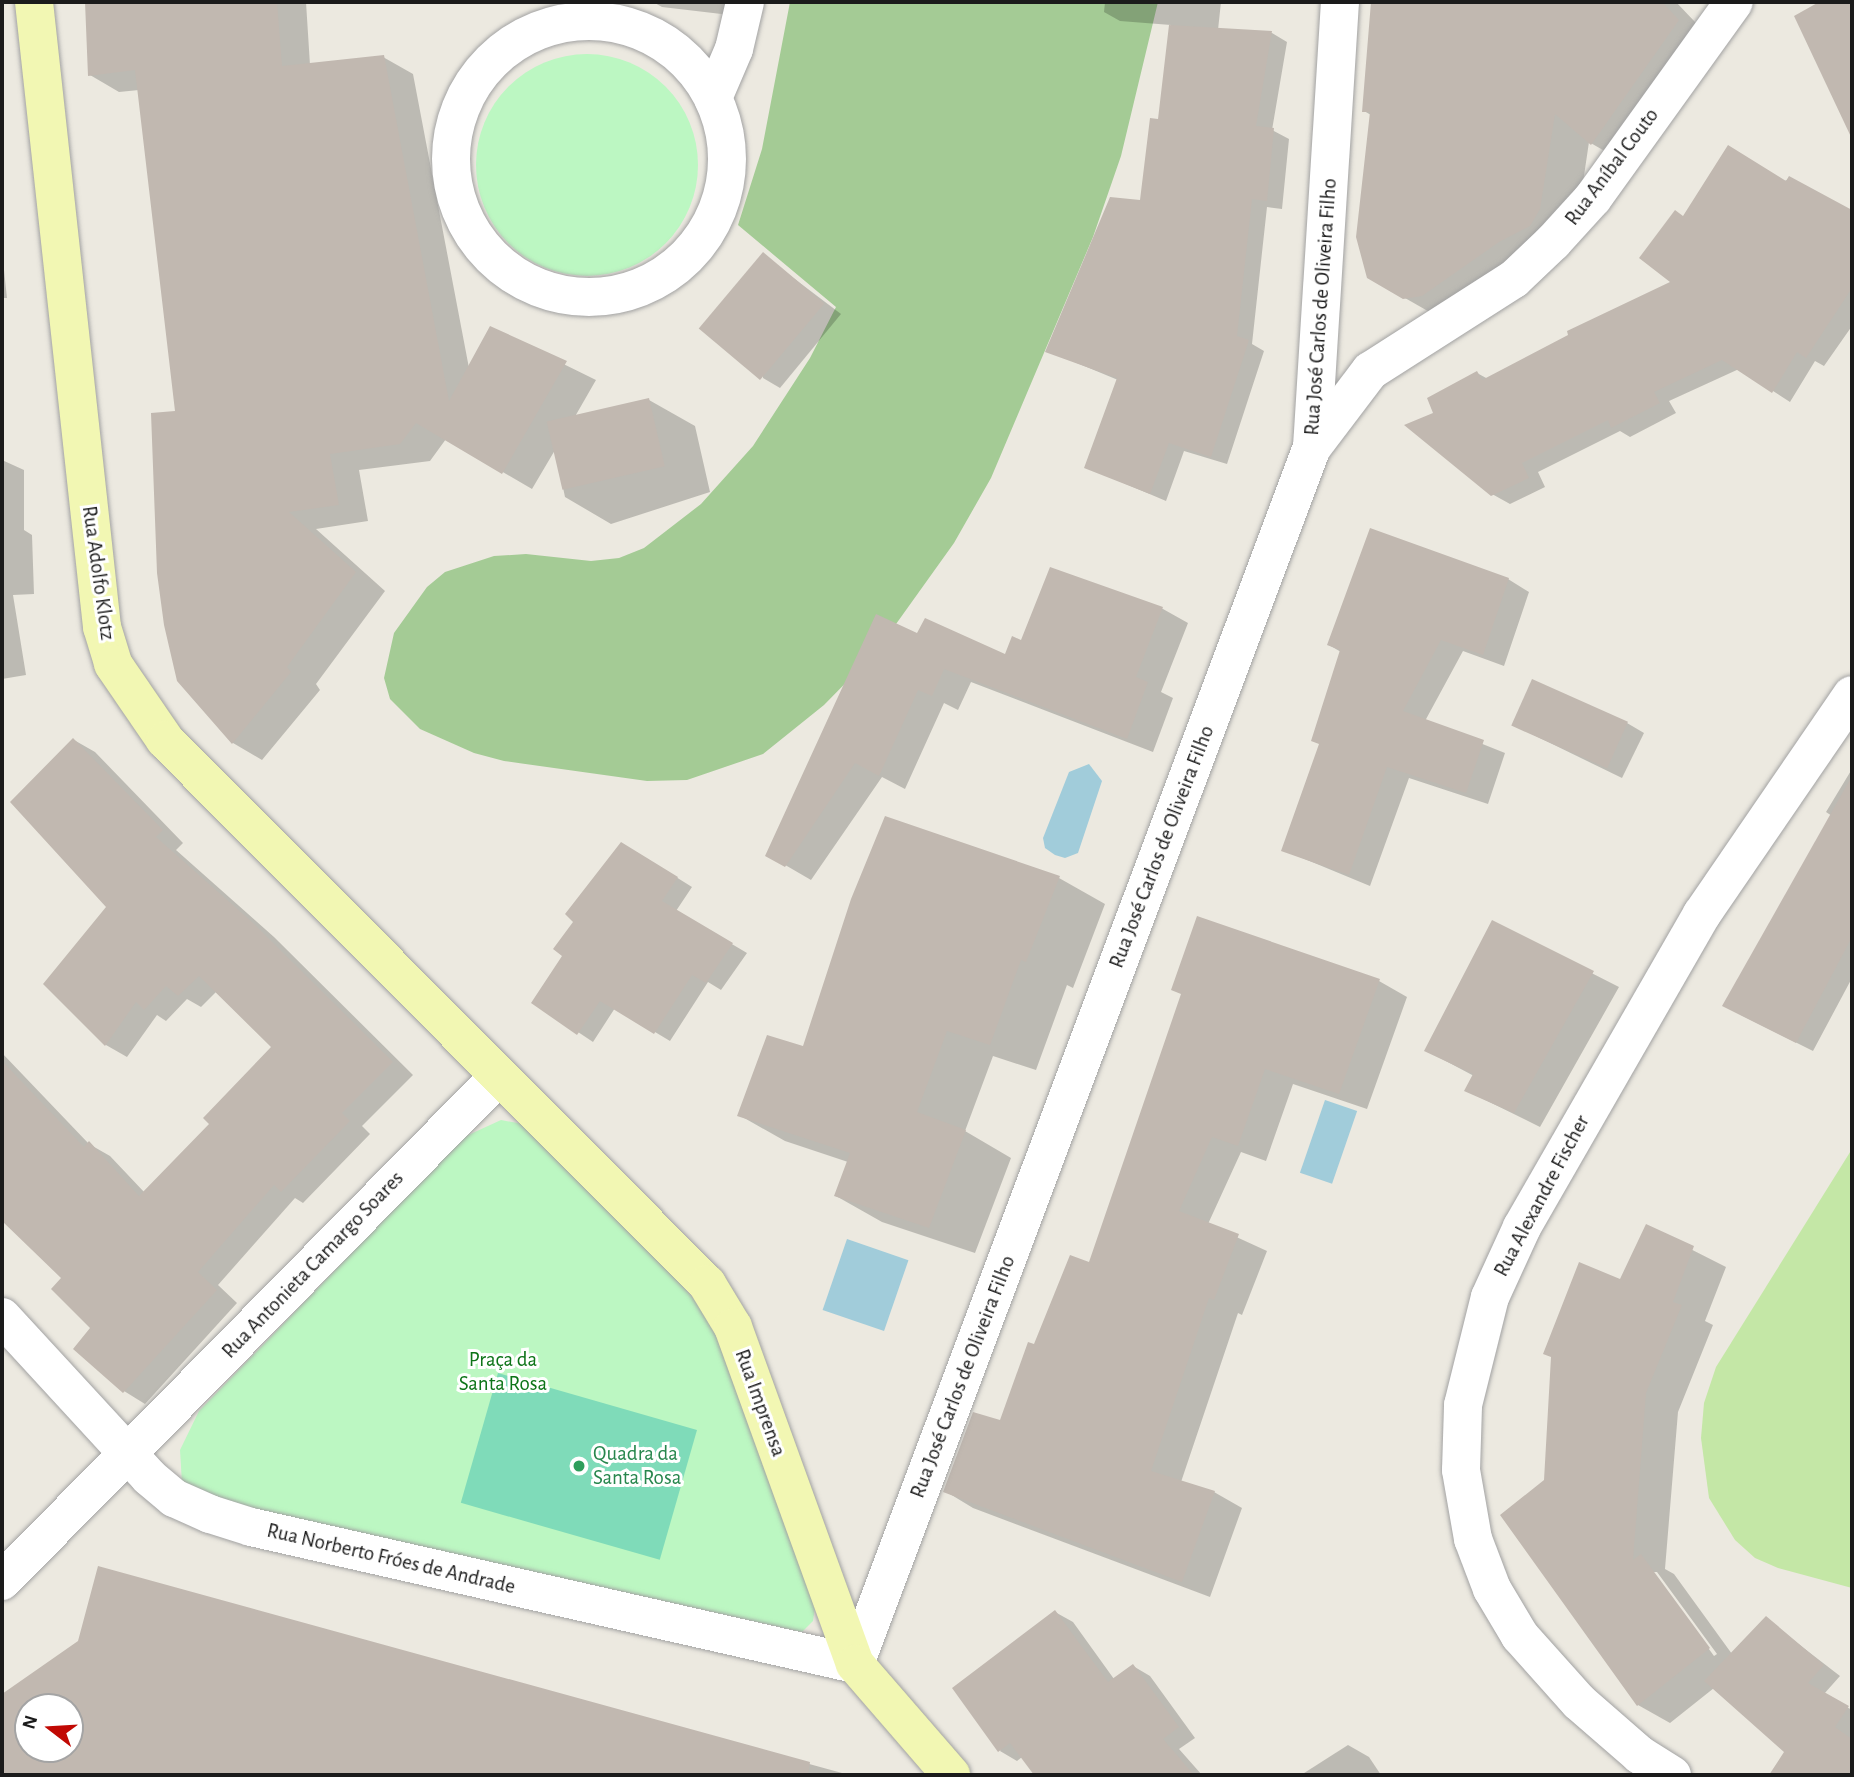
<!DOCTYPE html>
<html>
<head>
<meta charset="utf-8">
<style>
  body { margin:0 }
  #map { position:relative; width:1854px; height:1777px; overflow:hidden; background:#ece9e0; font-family:"Alegreya Sans",sans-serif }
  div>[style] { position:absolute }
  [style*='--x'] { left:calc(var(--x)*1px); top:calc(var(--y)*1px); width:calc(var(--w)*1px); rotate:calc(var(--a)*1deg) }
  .grass>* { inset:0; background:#c4e7a6 }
  .forest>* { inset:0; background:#a4cb95 }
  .park>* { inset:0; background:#bcf7c2 }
  .round { border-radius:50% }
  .pitch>* { inset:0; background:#7fdbb9; transform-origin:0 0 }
  .water>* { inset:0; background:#a1ccda; transform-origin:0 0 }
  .shadow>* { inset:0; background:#0003 }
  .building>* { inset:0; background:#c1b8b0; transform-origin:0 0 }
  .roads { filter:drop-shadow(0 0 2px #a2a2a2) drop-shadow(0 0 2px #a2a2a2) }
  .street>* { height:38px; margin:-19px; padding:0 19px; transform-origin:19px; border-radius:19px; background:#fff }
  .street>.ring { margin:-19px; padding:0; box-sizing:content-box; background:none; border:38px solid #fff; border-radius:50% }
  .secondary>* { height:38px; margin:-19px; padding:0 19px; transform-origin:19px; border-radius:19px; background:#f2f7b3 }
  .dots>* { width:19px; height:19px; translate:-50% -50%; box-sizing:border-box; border:4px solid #fff; border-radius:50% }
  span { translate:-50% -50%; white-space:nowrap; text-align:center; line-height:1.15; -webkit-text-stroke:6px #fff; paint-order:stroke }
  .street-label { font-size:21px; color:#1b1b1b }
  .park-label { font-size:21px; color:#0d7418 }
  .leisure-label { font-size:21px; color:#27864d }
  .left { translate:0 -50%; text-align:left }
  .frame { position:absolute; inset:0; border:4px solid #1b1b1b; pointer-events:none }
  .north { position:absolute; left:14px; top:1693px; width:70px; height:70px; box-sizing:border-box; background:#fff; border:2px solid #a4a4a4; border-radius:50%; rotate:287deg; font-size:19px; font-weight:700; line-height:28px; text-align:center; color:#1b1b1b }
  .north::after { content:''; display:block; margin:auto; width:24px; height:32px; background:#c10904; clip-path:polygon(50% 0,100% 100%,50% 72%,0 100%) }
</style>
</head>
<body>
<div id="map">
  <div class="grass">
    <i style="clip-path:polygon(1852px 1149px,1852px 1588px,1778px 1568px,1755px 1558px,1735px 1540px,1709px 1498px,1701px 1438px,1704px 1403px,1716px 1367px)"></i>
  </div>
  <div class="forest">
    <i style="clip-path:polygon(790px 2px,1158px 2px,1121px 156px,1093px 237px,991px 478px,954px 543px,876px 652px,824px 705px,763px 754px,687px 780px,647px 781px,504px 761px,474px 753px,420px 729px,390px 699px,384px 678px,394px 633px,427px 587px,445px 572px,494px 556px,526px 554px,591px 561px,619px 558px,644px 548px,701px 504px,753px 446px,810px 358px,836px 307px,738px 225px,762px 149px)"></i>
  </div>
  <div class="park">
    <i class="round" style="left:476px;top:54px;width:222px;height:222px"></i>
    <i style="clip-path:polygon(501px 1120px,523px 1124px,559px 1149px,712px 1319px,817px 1594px,813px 1621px,802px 1632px,218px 1501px,182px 1483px,180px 1450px,199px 1411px,464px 1137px)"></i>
  </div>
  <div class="pitch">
    <i style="left:498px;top:1373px;width:207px;height:135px;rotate:16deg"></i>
  </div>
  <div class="water">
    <i style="clip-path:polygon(1089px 764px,1102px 781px,1078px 853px,1065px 858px,1055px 855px,1045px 848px,1043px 838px,1069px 772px)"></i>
    <i style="left:1325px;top:1100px;width:34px;height:77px;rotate:19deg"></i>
    <i style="left:847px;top:1239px;width:65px;height:75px;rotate:19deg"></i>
  </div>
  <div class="shadow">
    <i style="clip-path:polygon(86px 2px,306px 2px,310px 65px,383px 57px,413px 74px,469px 368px,490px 328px,596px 380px,573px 420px,649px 400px,695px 426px,710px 492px,611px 524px,565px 497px,555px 450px,532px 489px,446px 439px,430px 461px,359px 470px,368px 521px,316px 529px,385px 591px,316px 684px,320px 690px,262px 760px,233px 743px,177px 413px,139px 90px,119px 92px,90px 75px)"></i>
    <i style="clip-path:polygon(653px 2px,731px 2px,730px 15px,662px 7px)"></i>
    <i style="clip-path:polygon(1105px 2px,1221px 2px,1218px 30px,1272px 33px,1287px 42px,1272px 130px,1289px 139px,1282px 209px,1267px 207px,1252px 344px,1264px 351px,1227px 464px,1184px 451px,1166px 501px,1086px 467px,1118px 380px,1048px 351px,1142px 202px,1159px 121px,1171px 25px,1120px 21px,1104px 12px)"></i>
    <i style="clip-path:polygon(1373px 2px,1676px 2px,1714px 42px,1627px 164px,1589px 142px,1576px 230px,1440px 318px,1405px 298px,1371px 115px,1364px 111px)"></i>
    <i style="clip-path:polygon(1823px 2px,1852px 2px,1852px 110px,1796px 17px)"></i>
    <i style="clip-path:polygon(1790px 179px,1852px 212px,1852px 326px,1824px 366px,1815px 361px,1790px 402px,1739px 369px,1669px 401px,1676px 413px,1630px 437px,1620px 431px,1538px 472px,1545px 487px,1510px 504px,1492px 494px,1435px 414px,1477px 373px,1488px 379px,1674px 283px,1685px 217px)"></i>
    <i style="clip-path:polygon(2px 251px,7px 298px,2px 298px)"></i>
    <i style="clip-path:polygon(763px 255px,841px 314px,780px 388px,763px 378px)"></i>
    <i style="clip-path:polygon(2px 460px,24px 470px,24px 530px,32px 535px,34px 594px,13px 595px,26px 675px,2px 679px)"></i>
    <i style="clip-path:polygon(1051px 569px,1163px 609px,1188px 623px,1161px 692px,1173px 698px,1153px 752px,971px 682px,958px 710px,944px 703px,905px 789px,882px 777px,811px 880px,768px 855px,918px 635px,1006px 656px,1022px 642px)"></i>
    <i style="clip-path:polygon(1508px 579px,1529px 592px,1504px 666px,1463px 651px,1425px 721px,1505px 753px,1488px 804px,1409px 778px,1370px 886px,1283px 850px,1320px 744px,1341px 652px,1329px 645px)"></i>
    <i style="clip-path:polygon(1627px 723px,1644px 733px,1622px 778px,1513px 725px)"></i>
    <i style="clip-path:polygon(74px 740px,95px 752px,183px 843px,176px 850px,274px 937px,413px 1075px,362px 1126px,370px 1134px,303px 1203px,295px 1198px,218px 1285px,237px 1303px,145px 1404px,124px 1391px,64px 1278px,21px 1214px,2px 1195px,2px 1053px,89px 1144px,110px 1156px,145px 1193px,212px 1124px,273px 1047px,217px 991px,201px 1007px,187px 999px,166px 1021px,157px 1015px,127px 1057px,106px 1045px,108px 907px)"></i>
    <i style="clip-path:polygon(1852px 769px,1852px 978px,1813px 1051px,1741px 1015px,1832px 816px,1826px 812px)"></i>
    <i style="clip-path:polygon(636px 852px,692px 887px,676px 911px,747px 953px,721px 990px,708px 982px,670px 1041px,615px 1008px,593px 1042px,533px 1002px)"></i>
    <i style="clip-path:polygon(1059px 878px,1105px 904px,1073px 988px,1067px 985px,1036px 1070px,993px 1056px,965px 1131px,1011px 1158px,975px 1253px,882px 1222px,836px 1196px,848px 1162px,785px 1141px,739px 1115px,804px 1048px)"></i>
    <i style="clip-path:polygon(1493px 923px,1619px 987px,1540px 1127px,1467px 1091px,1474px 1076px,1427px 1051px)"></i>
    <i style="clip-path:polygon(1379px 981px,1407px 997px,1367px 1109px,1293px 1084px,1266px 1161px,1241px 1152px,1208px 1224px,1267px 1251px,1242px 1315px,1238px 1313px,1181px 1482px,1214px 1492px,1242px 1508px,1210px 1597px,973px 1508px,945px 1491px,1001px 1423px,1035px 1347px,1090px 1264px,1183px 995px)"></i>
    <i style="clip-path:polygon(evenodd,1647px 1227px,1726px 1267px,1705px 1321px,1713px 1325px,1678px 1412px,1665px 1569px,1674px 1574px,1732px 1654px,1766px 1619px,1840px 1676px,1824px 1694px,1852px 1710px,1852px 1775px,1798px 1775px,1780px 1762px,1787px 1752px,1714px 1688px,1670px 1723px,1638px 1705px,1545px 1481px,1621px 1282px,1647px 1227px,1653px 1572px,1657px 1572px,1717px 1654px,1714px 1656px,1653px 1572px)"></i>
    <i style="clip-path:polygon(evenodd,99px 1568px,842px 1773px,847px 1775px,2px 1775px,2px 1696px,80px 1642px,99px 1568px,28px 1707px,70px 1707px,70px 1749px,28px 1749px,28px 1707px)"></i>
    <i style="clip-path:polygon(1055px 1612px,1073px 1622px,1114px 1679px,1133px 1666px,1150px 1676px,1195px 1738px,1179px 1749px,1202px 1775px,1036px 1775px,1022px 1757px,1017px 1761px,1000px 1751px)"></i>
    <i style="clip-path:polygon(1348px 1745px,1369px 1757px,1381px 1775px,1301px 1775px)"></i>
  </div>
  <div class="building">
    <i style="clip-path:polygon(85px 2px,277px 2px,282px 66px,384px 55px,449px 401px,490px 326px,567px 361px,502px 474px,416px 423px,400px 444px,330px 454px,339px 505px,289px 512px,356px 572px,287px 667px,291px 672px,232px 744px,177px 681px,164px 625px,157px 573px,151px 413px,175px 411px,135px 70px,88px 76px)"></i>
    <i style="clip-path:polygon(1371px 2px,1662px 2px,1679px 20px,1591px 145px,1555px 114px,1540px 209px,1530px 226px,1499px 242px,1422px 296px,1403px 299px,1367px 278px,1356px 237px,1370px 112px,1362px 112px)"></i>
    <i style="clip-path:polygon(1819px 2px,1852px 2px,1852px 139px,1794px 16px)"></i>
    <i style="clip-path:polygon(1169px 25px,1272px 31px,1256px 126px,1274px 128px,1267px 201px,1252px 199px,1237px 336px,1249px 340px,1211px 457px,1169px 443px,1150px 494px,1084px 468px,1117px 378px,1045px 352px,1110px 197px,1140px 200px,1150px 118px,1158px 119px)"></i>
    <i style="clip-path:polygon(1728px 145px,1786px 181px,1789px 176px,1852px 210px,1852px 288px,1806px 358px,1797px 352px,1772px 393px,1722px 360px,1654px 392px,1660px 403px,1611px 428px,1608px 420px,1522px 463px,1529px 478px,1491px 496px,1404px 425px,1433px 413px,1427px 398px,1477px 371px,1482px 380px,1568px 335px,1567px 331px,1670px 282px,1639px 258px,1675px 210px,1683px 216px)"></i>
    <i style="left:763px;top:252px;width:80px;height:100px;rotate:40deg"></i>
    <i style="left:649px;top:398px;width:70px;height:105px;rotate:77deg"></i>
    <i style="clip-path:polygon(1370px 528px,1509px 578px,1483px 655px,1441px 640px,1403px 711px,1484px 740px,1466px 793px,1387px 767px,1349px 875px,1281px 851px,1319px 744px,1311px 741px,1340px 650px,1327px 645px)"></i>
    <i style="clip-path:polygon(1050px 567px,1163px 607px,1136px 677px,1148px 682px,1127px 739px,944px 669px,932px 696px,918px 690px,879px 776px,855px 763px,785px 867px,765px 856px,876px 614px,917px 633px,925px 618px,1005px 654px,1012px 636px,1021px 640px)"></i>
    <i style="left:1532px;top:679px;width:105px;height:51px;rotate:24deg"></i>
    <i style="clip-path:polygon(73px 738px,163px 830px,156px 837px,252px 922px,393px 1062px,342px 1113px,350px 1121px,281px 1192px,274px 1185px,198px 1272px,217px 1290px,123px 1393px,73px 1349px,90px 1328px,51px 1289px,61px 1278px,2px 1221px,2px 1061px,84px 1147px,89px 1141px,139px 1196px,209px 1124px,203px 1118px,271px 1047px,199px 976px,178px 996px,166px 986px,144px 1010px,136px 1002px,105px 1046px,43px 984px,106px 907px,10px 802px)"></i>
    <i style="clip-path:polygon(1852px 776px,1852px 937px,1796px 1043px,1722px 1006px)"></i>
    <i style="clip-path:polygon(885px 816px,1060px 876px,1026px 962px,1021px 960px,990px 1045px,947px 1031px,917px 1112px,966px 1130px,929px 1228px,834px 1196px,850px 1153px,737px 1116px,767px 1035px,803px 1046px,851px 899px)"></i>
    <i style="clip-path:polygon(621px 842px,678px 877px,662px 901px,733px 943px,706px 983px,692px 975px,654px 1034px,600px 1001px,577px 1035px,531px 1003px,562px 956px,553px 949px,573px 922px,565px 914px)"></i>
    <i style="clip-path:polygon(1197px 916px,1380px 979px,1339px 1094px,1265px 1069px,1238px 1146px,1212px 1137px,1179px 1211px,1239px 1234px,1214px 1300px,1209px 1298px,1151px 1471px,1215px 1491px,1182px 1582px,943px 1492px,973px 1412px,1000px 1420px,1028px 1342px,1034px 1344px,1070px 1255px,1089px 1262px,1181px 994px,1171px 990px)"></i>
    <i style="clip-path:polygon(1492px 920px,1594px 971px,1514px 1113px,1464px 1091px,1473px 1074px,1424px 1051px)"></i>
    <i style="clip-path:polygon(1646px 1224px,1694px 1246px,1673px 1302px,1682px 1305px,1646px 1393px,1633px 1560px,1641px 1554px,1710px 1648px,1637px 1706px,1500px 1515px,1544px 1480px,1551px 1357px,1543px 1354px,1579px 1262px,1620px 1279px)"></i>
    <i style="clip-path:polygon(evenodd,98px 1566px,810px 1762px,808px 1775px,2px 1775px,2px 1694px,78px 1641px,98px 1566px,28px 1707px,70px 1707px,70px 1749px,28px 1749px,28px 1707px)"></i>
    <i style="clip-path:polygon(1055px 1610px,1108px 1682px,1133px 1664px,1179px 1727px,1163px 1739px,1194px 1775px,1034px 1775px,1010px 1743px,998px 1752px,952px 1688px)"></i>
    <i style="clip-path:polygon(1766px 1616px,1824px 1665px,1808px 1683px,1849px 1706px,1835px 1727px,1852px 1739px,1852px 1775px,1769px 1775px,1784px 1752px,1704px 1681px)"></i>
  </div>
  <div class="roads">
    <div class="street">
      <i class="ring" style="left:451px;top:21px;width:238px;height:238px"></i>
      <i style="--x:713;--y:98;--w:53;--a:-66.8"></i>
      <i style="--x:734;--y:49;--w:48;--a:-76.8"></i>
      <i style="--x:1314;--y:445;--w:93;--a:-52.9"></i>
      <i style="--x:1370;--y:371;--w:171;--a:-32.6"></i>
      <i style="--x:1514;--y:279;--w:54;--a:-43.5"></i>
      <i style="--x:1553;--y:242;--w:59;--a:-47.7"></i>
      <i style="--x:1593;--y:198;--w:241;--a:-54.3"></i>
      <i style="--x:2;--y:1317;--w:217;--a:47.4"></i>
      <i style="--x:149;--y:1477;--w:33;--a:40"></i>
      <i style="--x:174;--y:1498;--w:39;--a:24"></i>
      <i style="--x:210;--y:1514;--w:43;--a:17.6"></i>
      <i style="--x:251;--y:1527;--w:619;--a:12.78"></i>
      <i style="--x:855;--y:1664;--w:1300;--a:-69.42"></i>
      <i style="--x:1312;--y:447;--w:446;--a:-86.4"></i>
      <i style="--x:2;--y:1581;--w:707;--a:-45.46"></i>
      <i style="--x:1672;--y:1775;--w:38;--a:-148"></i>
      <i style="--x:1640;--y:1755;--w:81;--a:-139"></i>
      <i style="--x:1579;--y:1702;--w:89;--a:-131.8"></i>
      <i style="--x:1520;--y:1636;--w:55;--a:-120.8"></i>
      <i style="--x:1492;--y:1589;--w:53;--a:-110.8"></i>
      <i style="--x:1473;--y:1539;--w:70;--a:-99.9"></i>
      <i style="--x:1461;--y:1470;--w:65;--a:-88.2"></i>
      <i style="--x:1463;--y:1405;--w:111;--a:-76"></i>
      <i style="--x:1490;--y:1297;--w:77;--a:-65.4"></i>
      <i style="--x:1522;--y:1227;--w:361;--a:-60.1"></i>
      <i style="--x:1702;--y:914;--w:265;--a:-55.6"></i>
    </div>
    <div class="secondary">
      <i style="--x:34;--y:2;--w:629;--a:83.79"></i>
      <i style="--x:102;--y:627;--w:39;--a:73"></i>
      <i style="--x:113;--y:664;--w:92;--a:55.6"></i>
      <i style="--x:165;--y:740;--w:768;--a:45.11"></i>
      <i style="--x:707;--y:1284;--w:50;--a:58.8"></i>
      <i style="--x:733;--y:1327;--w:358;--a:70.1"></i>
      <i style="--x:855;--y:1664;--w:147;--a:49.1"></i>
    </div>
  </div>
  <div class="dots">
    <i style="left:579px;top:1466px;background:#2e9e5b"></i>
  </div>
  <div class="street-label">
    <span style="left:1612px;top:167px;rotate:-53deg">Rua Aníbal Couto</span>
    <span style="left:1321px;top:307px;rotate:-86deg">Rua José Carlos de Oliveira Filho</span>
    <span style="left:98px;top:573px;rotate:82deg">Rua Adolfo Klotz</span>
    <span style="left:1162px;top:847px;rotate:-69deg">Rua José Carlos de Oliveira Filho</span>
    <span style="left:1542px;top:1196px;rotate:-62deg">Rua Alexandre Fischer</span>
    <span style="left:313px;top:1265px;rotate:-46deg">Rua Antonieta Camargo Soares</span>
    <span style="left:963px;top:1377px;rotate:-69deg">Rua José Carlos de Oliveira Filho</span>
    <span style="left:760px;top:1403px;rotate:70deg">Rua Imprensa</span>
    <span style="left:391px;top:1559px;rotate:13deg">Rua Norberto Fróes de Andrade</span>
  </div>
  <div class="park-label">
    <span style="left:503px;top:1372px">Praça da<br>Santa Rosa</span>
  </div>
  <div class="leisure-label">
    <span class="left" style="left:593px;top:1466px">Quadra da<br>Santa Rosa</span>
  </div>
  <div class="frame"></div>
  <div class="north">N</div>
</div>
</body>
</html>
